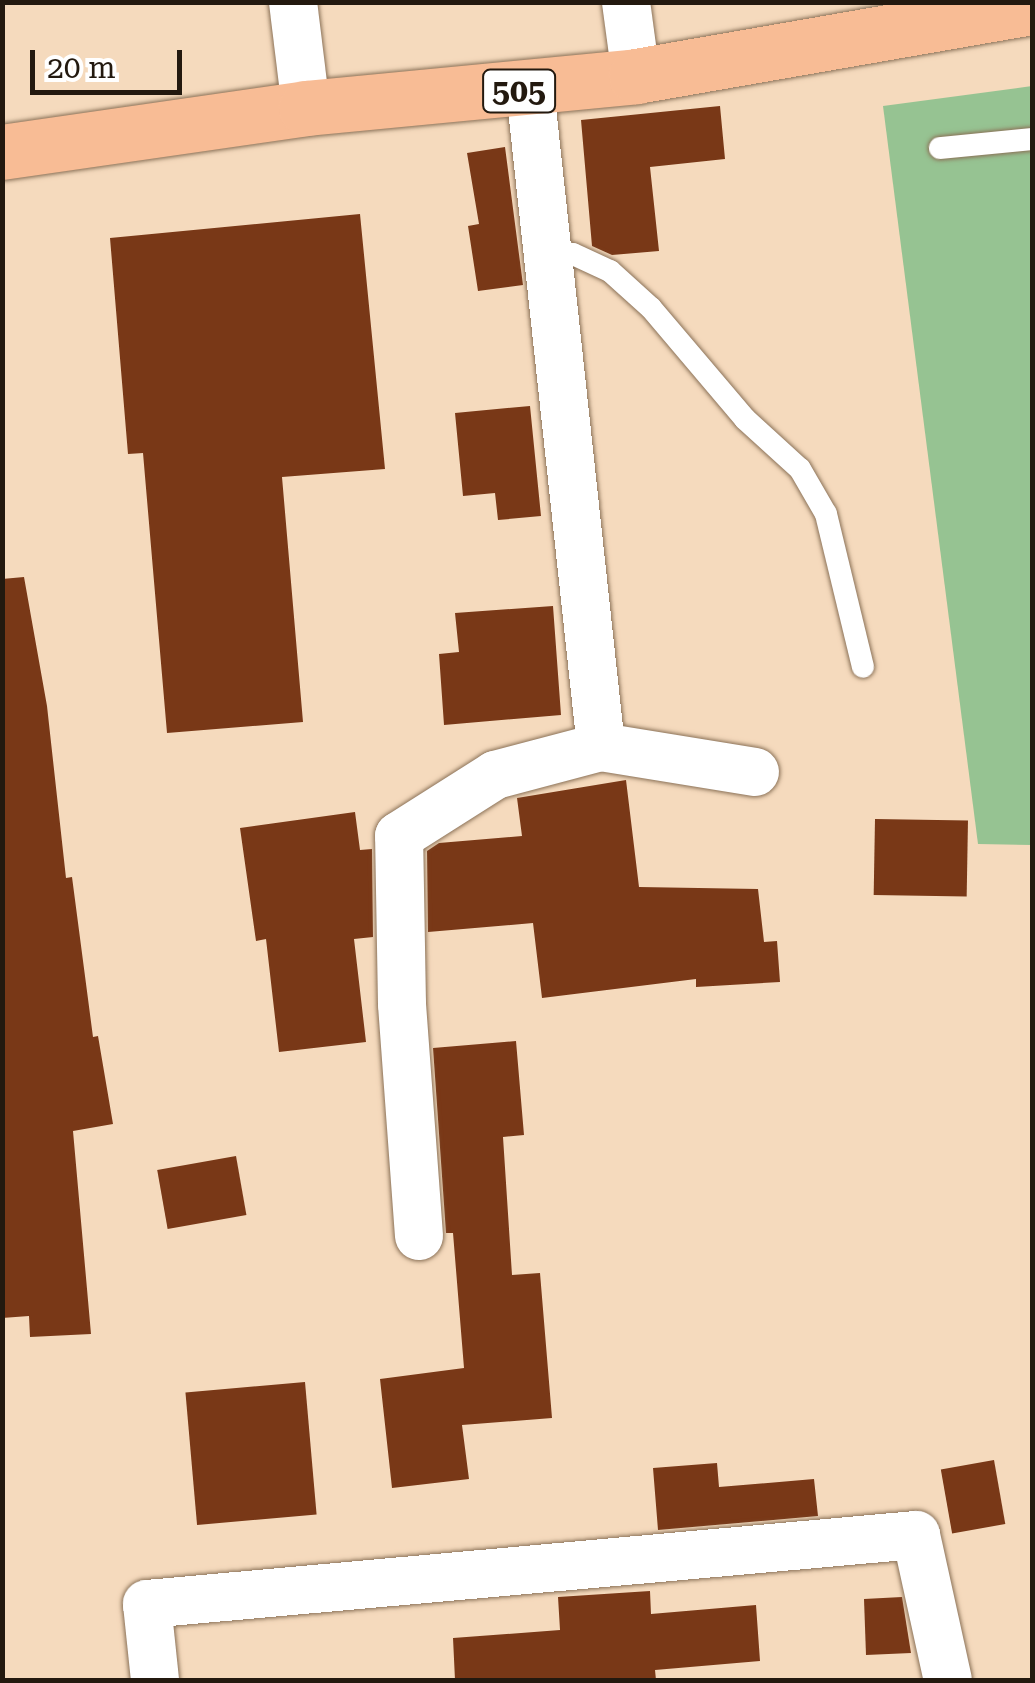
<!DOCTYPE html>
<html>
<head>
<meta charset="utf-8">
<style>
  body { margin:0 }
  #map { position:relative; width:1035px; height:1683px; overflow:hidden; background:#f5dabd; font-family:"Roboto Serif",serif }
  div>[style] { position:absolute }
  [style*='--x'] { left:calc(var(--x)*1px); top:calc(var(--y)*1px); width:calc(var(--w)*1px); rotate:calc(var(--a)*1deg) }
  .green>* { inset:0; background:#96c392 }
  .building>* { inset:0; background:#793817; transform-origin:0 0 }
  .roads { filter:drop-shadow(0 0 2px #8b7258) drop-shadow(0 0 2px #8b7258) }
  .service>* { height:22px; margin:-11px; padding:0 11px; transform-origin:11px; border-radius:11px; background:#fff }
  .minor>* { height:48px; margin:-24px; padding:0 24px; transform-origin:24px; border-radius:24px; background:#fff }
  .primary>* { height:55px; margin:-27.5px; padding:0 27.5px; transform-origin:27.5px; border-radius:27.5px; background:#f8bc95 }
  span { translate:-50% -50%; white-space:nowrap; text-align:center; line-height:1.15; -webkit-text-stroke:10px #fff; paint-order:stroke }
  .shield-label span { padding:2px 8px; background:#fff; border:2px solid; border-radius:8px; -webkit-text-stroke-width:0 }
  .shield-label { font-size:32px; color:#23190f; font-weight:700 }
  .frame { position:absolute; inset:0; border:5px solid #23190f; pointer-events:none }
  .scale { position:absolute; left:30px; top:50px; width:152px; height:45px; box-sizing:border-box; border:5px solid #23190f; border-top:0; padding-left:12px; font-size:30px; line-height:35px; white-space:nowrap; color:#23190f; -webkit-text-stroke:8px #fff; paint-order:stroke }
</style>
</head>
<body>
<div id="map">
  <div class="green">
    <i style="clip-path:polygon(1032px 86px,1032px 845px,978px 844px,883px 106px)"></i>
  </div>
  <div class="building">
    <i style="clip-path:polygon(720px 106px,725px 159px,650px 167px,659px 251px,612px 255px,592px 246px,581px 120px)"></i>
    <i style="clip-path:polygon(505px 147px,523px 285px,478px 291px,468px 226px,479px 224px,467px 153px)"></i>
    <i style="clip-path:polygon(360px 214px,385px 469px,282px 477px,303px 722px,167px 733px,143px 453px,128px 454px,110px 238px)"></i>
    <i style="clip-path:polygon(530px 406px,541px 516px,498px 520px,495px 493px,463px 496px,455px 413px)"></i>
    <i style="clip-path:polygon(24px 577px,47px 706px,66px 878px,72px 877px,93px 1037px,98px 1036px,113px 1124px,73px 1131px,91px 1334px,30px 1337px,29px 1316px,2px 1318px,2px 579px)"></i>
    <i style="clip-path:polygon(553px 606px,561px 715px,444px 725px,439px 654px,459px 652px,455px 613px)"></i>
    <i style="clip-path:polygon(626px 780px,639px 887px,758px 889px,764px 942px,777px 941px,780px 982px,696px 987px,696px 979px,542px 998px,533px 923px,428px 932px,427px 851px,439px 843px,522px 836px,517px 798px)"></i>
    <i style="clip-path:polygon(355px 812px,360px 850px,372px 849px,373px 937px,354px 939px,366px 1042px,279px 1052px,266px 939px,256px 941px,240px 828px)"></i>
    <i style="left:875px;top:819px;width:93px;height:76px;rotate:1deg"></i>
    <i style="clip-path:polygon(516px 1041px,524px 1135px,503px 1137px,512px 1275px,540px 1273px,552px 1418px,462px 1425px,469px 1479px,392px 1488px,380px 1379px,464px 1368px,453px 1233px,446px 1233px,433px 1048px)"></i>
    <i style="left:236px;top:1156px;width:60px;height:80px;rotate:80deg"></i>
    <i style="left:305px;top:1382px;width:133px;height:120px;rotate:85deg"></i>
    <i style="left:994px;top:1460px;width:65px;height:54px;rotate:80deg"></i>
    <i style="clip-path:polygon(717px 1463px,719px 1487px,814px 1479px,818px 1516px,658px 1530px,653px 1468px)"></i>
    <i style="clip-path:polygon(650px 1591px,651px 1614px,756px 1605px,760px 1661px,655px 1670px,656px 1680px,455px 1680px,453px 1638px,560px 1630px,558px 1597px)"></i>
    <i style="clip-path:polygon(902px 1597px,911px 1653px,866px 1655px,864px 1599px)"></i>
  </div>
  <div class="roads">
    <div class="service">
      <i style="--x:940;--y:148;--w:92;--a:-5.6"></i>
      <i style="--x:547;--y:250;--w:26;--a:9"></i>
      <i style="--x:573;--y:254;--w:41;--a:24.7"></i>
      <i style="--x:610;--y:271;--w:55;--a:42.1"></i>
      <i style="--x:651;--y:308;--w:145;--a:49.7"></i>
      <i style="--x:745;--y:419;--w:74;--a:42.3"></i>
      <i style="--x:800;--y:469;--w:52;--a:60"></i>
      <i style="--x:826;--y:514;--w:157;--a:76.4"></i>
    </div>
    <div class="minor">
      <i style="--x:293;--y:2;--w:107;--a:83"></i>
      <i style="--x:626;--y:2;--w:75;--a:82.3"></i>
      <i style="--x:530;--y:90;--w:661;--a:83.83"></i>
      <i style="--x:419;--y:1236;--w:233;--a:-94.2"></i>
      <i style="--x:402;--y:1004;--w:168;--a:-91"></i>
      <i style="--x:399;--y:836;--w:114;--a:-32.4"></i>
      <i style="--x:495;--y:775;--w:110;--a:-14.8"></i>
      <i style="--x:601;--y:747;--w:156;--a:9.2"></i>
      <i style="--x:155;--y:1680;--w:76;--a:-96"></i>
      <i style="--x:147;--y:1604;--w:772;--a:-5.13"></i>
      <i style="--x:916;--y:1535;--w:148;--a:77.6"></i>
    </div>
    <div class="primary">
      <i style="--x:2;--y:152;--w:307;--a:-8.2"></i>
      <i style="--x:306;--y:108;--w:332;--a:-5.5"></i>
      <i style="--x:636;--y:76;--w:402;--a:-9.9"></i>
    </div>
  </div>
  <div class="shield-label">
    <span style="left:519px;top:91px">505</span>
  </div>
  <div class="frame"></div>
  <div class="scale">20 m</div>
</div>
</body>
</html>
